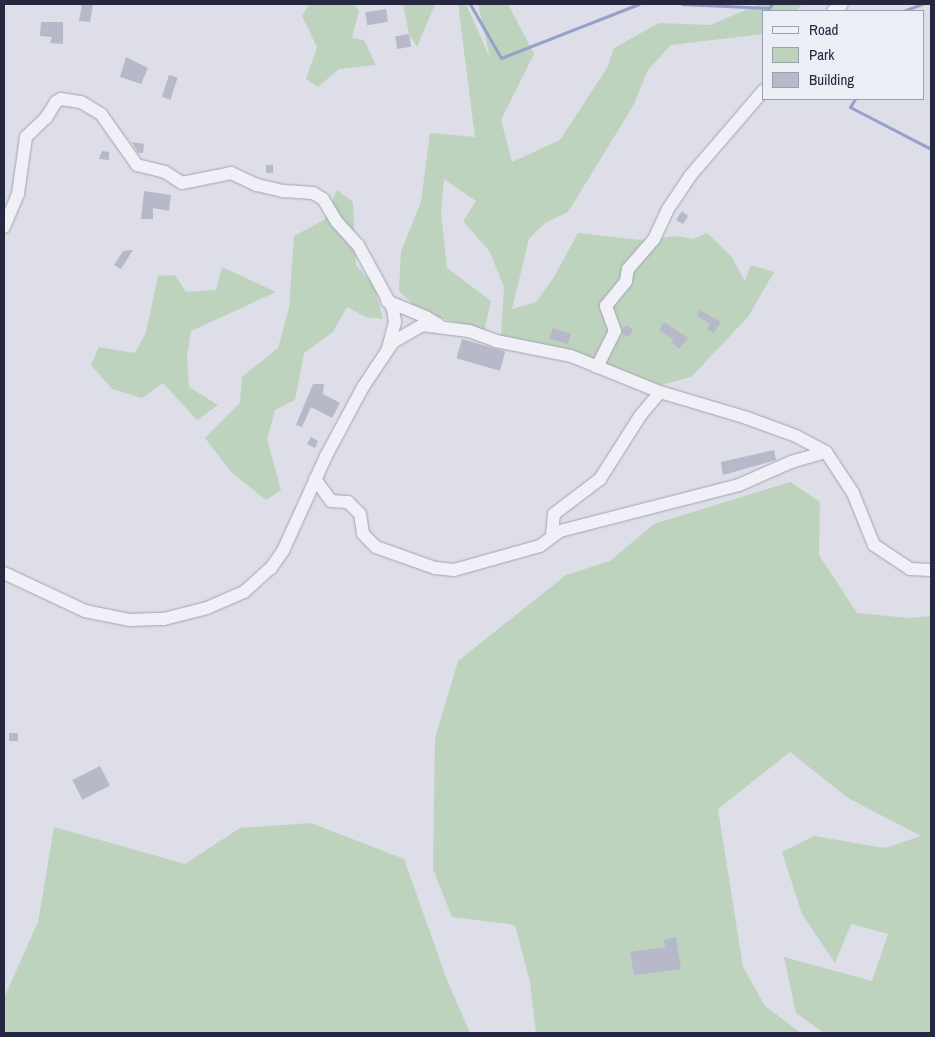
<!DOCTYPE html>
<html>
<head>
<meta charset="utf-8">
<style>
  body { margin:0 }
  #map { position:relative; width:935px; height:1037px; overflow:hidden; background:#dddee8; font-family:"Archivo Narrow",sans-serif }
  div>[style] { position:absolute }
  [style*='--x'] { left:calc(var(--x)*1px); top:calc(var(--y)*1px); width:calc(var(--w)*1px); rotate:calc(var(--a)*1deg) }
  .green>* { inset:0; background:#bdd3bd }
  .stream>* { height:3px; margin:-1.5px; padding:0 1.5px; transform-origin:1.5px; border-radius:1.5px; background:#95a1cb }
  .building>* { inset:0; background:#b7b9c8; transform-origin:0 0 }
  .round { border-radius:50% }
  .roads { filter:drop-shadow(0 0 1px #a2a4b2) drop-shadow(0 0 1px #a2a4b2) }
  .minor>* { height:12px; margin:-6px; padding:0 6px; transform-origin:6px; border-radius:6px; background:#f0f0f6 }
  span { translate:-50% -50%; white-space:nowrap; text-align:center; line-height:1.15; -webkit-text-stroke:4px #eceef6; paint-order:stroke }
  .frame { position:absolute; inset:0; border:5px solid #252840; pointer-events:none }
  .legend { position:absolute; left:762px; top:10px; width:162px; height:90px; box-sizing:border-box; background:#eceef6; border:1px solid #9c9fad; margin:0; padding:6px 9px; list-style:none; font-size:15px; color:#252840 }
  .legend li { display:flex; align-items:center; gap:10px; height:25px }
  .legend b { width:25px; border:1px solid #9c9fad }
</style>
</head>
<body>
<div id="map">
  <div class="green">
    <i style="clip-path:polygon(309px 4px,354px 4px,359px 11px,352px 38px,364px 40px,376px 65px,339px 69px,318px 87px,306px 79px,317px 47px,302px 16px)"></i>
    <i style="clip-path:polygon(403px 4px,435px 4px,417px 47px,409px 34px)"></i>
    <i style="clip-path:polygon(458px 4px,466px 4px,490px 58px,478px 4px,508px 4px,534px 54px,501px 120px,512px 162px,560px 140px,607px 68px,614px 48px,659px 23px,710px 25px,760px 4px,802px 4px,796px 11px,764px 11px,763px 34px,671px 45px,648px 70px,633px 106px,568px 212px,545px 223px,529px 239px,512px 309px,536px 302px,554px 277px,578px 233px,641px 240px,677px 236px,693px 239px,707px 233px,731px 256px,745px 281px,751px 265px,774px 272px,748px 317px,691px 377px,657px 386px,534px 342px,500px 350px,504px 287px,490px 252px,463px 221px,476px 201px,444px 179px,441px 213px,447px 268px,491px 301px,484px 331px,421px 312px,399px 291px,401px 251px,421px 202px,430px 133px,475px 137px)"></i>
    <i style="clip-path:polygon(337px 190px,353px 202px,356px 265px,375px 287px,383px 319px,366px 317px,347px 307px,333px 332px,304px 353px,295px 400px,275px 410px,267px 439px,281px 490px,266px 500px,232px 473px,205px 438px,240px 403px,242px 377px,278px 348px,289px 308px,294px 236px,324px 220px)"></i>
    <i style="clip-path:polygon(222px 267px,276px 292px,191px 331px,187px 356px,189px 387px,218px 405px,197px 420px,163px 383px,142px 398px,112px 389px,91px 365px,99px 347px,135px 353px,146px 332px,158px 276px,175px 275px,186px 292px,216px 290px)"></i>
    <i style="clip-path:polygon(790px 482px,820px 502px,819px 555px,857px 613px,909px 618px,931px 616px,931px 1033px,824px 1033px,796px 1013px,784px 957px,872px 981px,888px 934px,851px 924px,835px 963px,802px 914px,782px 852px,814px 836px,885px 848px,921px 836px,848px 798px,790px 752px,718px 809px,743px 967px,765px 1006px,801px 1033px,536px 1033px,530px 982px,515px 925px,452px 917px,433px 869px,435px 738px,458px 661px,566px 575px,610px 561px,654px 524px)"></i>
    <i style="clip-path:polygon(311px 823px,404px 859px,447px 980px,470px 1033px,4px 1033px,4px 998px,38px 922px,54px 827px,185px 864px,240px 828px)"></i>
  </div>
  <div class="stream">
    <i style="--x:470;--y:4;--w:62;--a:60.1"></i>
    <i style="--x:501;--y:58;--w:148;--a:-21.4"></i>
    <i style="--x:682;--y:4;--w:87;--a:2.6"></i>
    <i style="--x:769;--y:8;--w:5;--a:-53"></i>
    <i style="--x:903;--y:11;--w:20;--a:-20"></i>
    <i style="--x:855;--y:99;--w:9;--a:122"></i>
    <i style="--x:850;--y:107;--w:91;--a:27.4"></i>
  </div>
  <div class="building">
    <i style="clip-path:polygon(82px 4px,93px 4px,90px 22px,79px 21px)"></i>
    <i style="left:386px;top:9px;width:13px;height:21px;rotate:81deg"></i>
    <i style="clip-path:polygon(41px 22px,63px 22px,63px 44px,50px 43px,52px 37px,40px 36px)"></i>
    <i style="left:409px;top:34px;width:13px;height:14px;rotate:81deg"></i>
    <i style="clip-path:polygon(126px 57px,148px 68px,141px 84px,120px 77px)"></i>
    <i style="left:169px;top:75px;width:9px;height:23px;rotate:18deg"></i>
    <i style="clip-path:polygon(132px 142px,144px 144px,143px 153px,138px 153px)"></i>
    <i style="clip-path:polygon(102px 151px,109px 152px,109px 160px,99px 159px)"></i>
    <i style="left:266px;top:165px;width:7px;height:8px"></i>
    <i style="clip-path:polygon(144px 191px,171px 195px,169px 211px,153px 208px,153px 219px,141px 219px)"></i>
    <i style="clip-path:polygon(682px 211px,688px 216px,683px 224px,676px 220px)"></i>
    <i style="clip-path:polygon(133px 250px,121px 269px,114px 265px,123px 251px)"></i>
    <i style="clip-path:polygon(700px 310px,721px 322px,714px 333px,707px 329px,710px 324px,697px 316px)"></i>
    <i style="clip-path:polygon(664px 322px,688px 338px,679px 349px,671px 342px,674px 340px,659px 330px)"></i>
    <i class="round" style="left:622px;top:326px;width:10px;height:10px"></i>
    <i style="left:553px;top:328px;width:19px;height:11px;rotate:18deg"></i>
    <i style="left:462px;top:339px;width:45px;height:20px;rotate:16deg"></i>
    <i style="clip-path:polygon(313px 384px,324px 384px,323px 394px,340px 403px,332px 418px,311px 407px,302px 427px,296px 425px)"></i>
    <i style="clip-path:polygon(311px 437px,318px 441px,315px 448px,307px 444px)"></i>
    <i style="clip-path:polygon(774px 450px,776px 460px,723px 475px,721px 462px)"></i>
    <i style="left:9px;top:733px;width:9px;height:8px"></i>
    <i style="left:100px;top:766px;width:22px;height:31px;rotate:63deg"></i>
    <i style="clip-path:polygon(676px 937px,681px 969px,634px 975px,630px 952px,665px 947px,664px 940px)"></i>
  </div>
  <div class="roads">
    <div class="minor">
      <i style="--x:833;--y:11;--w:11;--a:-38"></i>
      <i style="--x:4;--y:227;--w:36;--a:-67"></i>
      <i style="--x:18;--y:194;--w:58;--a:-82"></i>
      <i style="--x:26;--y:137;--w:28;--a:-44"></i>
      <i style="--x:46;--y:118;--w:19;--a:-58"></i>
      <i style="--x:56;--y:102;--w:6;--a:-31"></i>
      <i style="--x:61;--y:99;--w:20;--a:9"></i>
      <i style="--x:81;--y:102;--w:23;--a:31"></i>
      <i style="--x:101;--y:114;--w:62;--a:54.8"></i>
      <i style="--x:137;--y:165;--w:29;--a:14"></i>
      <i style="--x:165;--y:172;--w:20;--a:33"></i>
      <i style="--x:182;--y:183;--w:50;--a:-11.5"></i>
      <i style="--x:231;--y:173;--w:29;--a:25"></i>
      <i style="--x:257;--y:185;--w:28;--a:13"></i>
      <i style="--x:284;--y:191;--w:29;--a:4"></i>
      <i style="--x:313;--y:193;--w:12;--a:31"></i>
      <i style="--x:323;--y:199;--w:27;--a:59"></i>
      <i style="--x:337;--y:222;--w:31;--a:48"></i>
      <i style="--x:358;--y:245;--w:73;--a:61.3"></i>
      <i style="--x:393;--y:309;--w:13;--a:81"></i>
      <i style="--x:395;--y:322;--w:28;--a:105"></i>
      <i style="--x:387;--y:301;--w:42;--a:22.3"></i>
      <i style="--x:426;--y:317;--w:15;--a:32"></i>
      <i style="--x:597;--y:367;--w:40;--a:-63.4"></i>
      <i style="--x:615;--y:331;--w:27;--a:-110"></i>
      <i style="--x:606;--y:306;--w:32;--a:-51"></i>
      <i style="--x:626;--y:281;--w:12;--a:-81"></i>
      <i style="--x:628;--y:269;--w:40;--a:-49"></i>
      <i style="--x:654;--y:239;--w:33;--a:-65"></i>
      <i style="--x:668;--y:209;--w:40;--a:-56"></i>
      <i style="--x:690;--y:176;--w:113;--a:-49.3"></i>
      <i style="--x:315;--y:479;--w:27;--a:54"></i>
      <i style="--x:331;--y:501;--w:17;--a:3"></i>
      <i style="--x:348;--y:502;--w:17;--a:45"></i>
      <i style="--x:360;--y:514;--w:20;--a:81"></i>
      <i style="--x:363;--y:534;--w:18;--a:45"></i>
      <i style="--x:376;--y:547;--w:63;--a:19.6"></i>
      <i style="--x:435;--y:568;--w:19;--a:6"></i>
      <i style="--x:454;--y:570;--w:89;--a:-15.6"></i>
      <i style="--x:540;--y:546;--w:25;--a:-37"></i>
      <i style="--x:560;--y:531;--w:185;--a:-14.4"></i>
      <i style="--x:739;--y:485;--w:57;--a:-23.9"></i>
      <i style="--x:791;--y:462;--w:36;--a:-16"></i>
      <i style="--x:552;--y:536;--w:22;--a:-85"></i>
      <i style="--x:554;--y:514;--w:58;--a:-37.3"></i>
      <i style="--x:600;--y:479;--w:75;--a:-57.6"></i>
      <i style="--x:640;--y:416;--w:31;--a:-50"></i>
      <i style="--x:4;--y:573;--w:89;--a:25.1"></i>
      <i style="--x:85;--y:611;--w:46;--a:11.3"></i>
      <i style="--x:130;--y:620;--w:34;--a:-2"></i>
      <i style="--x:164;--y:619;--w:44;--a:-14.3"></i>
      <i style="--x:207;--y:608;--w:40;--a:-23.4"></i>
      <i style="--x:244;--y:592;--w:36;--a:-42"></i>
      <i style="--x:271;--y:568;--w:21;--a:-55"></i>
      <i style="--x:283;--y:551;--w:104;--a:-65.6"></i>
      <i style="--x:326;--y:456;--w:78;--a:-61.8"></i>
      <i style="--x:363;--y:387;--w:54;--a:-56.3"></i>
      <i style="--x:393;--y:342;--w:34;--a:-30"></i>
      <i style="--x:422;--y:325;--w:47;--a:7.3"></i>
      <i style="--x:469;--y:331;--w:29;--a:20"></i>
      <i style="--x:496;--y:341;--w:76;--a:11.3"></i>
      <i style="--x:571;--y:356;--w:96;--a:22"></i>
      <i style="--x:660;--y:392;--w:91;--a:16.6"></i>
      <i style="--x:747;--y:418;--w:52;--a:20.2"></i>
      <i style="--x:796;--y:436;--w:34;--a:28"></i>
      <i style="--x:826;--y:452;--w:49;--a:56.6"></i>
      <i style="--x:853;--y:493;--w:56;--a:68"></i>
      <i style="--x:874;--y:545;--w:43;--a:33.7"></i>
      <i style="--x:910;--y:569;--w:21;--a:3"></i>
    </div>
  </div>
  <div class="frame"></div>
  <ul class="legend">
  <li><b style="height:6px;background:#f0f0f6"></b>Road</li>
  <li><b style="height:14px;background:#bdd3bd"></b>Park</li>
  <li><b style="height:14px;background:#b7b9c8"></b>Building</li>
  </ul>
</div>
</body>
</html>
